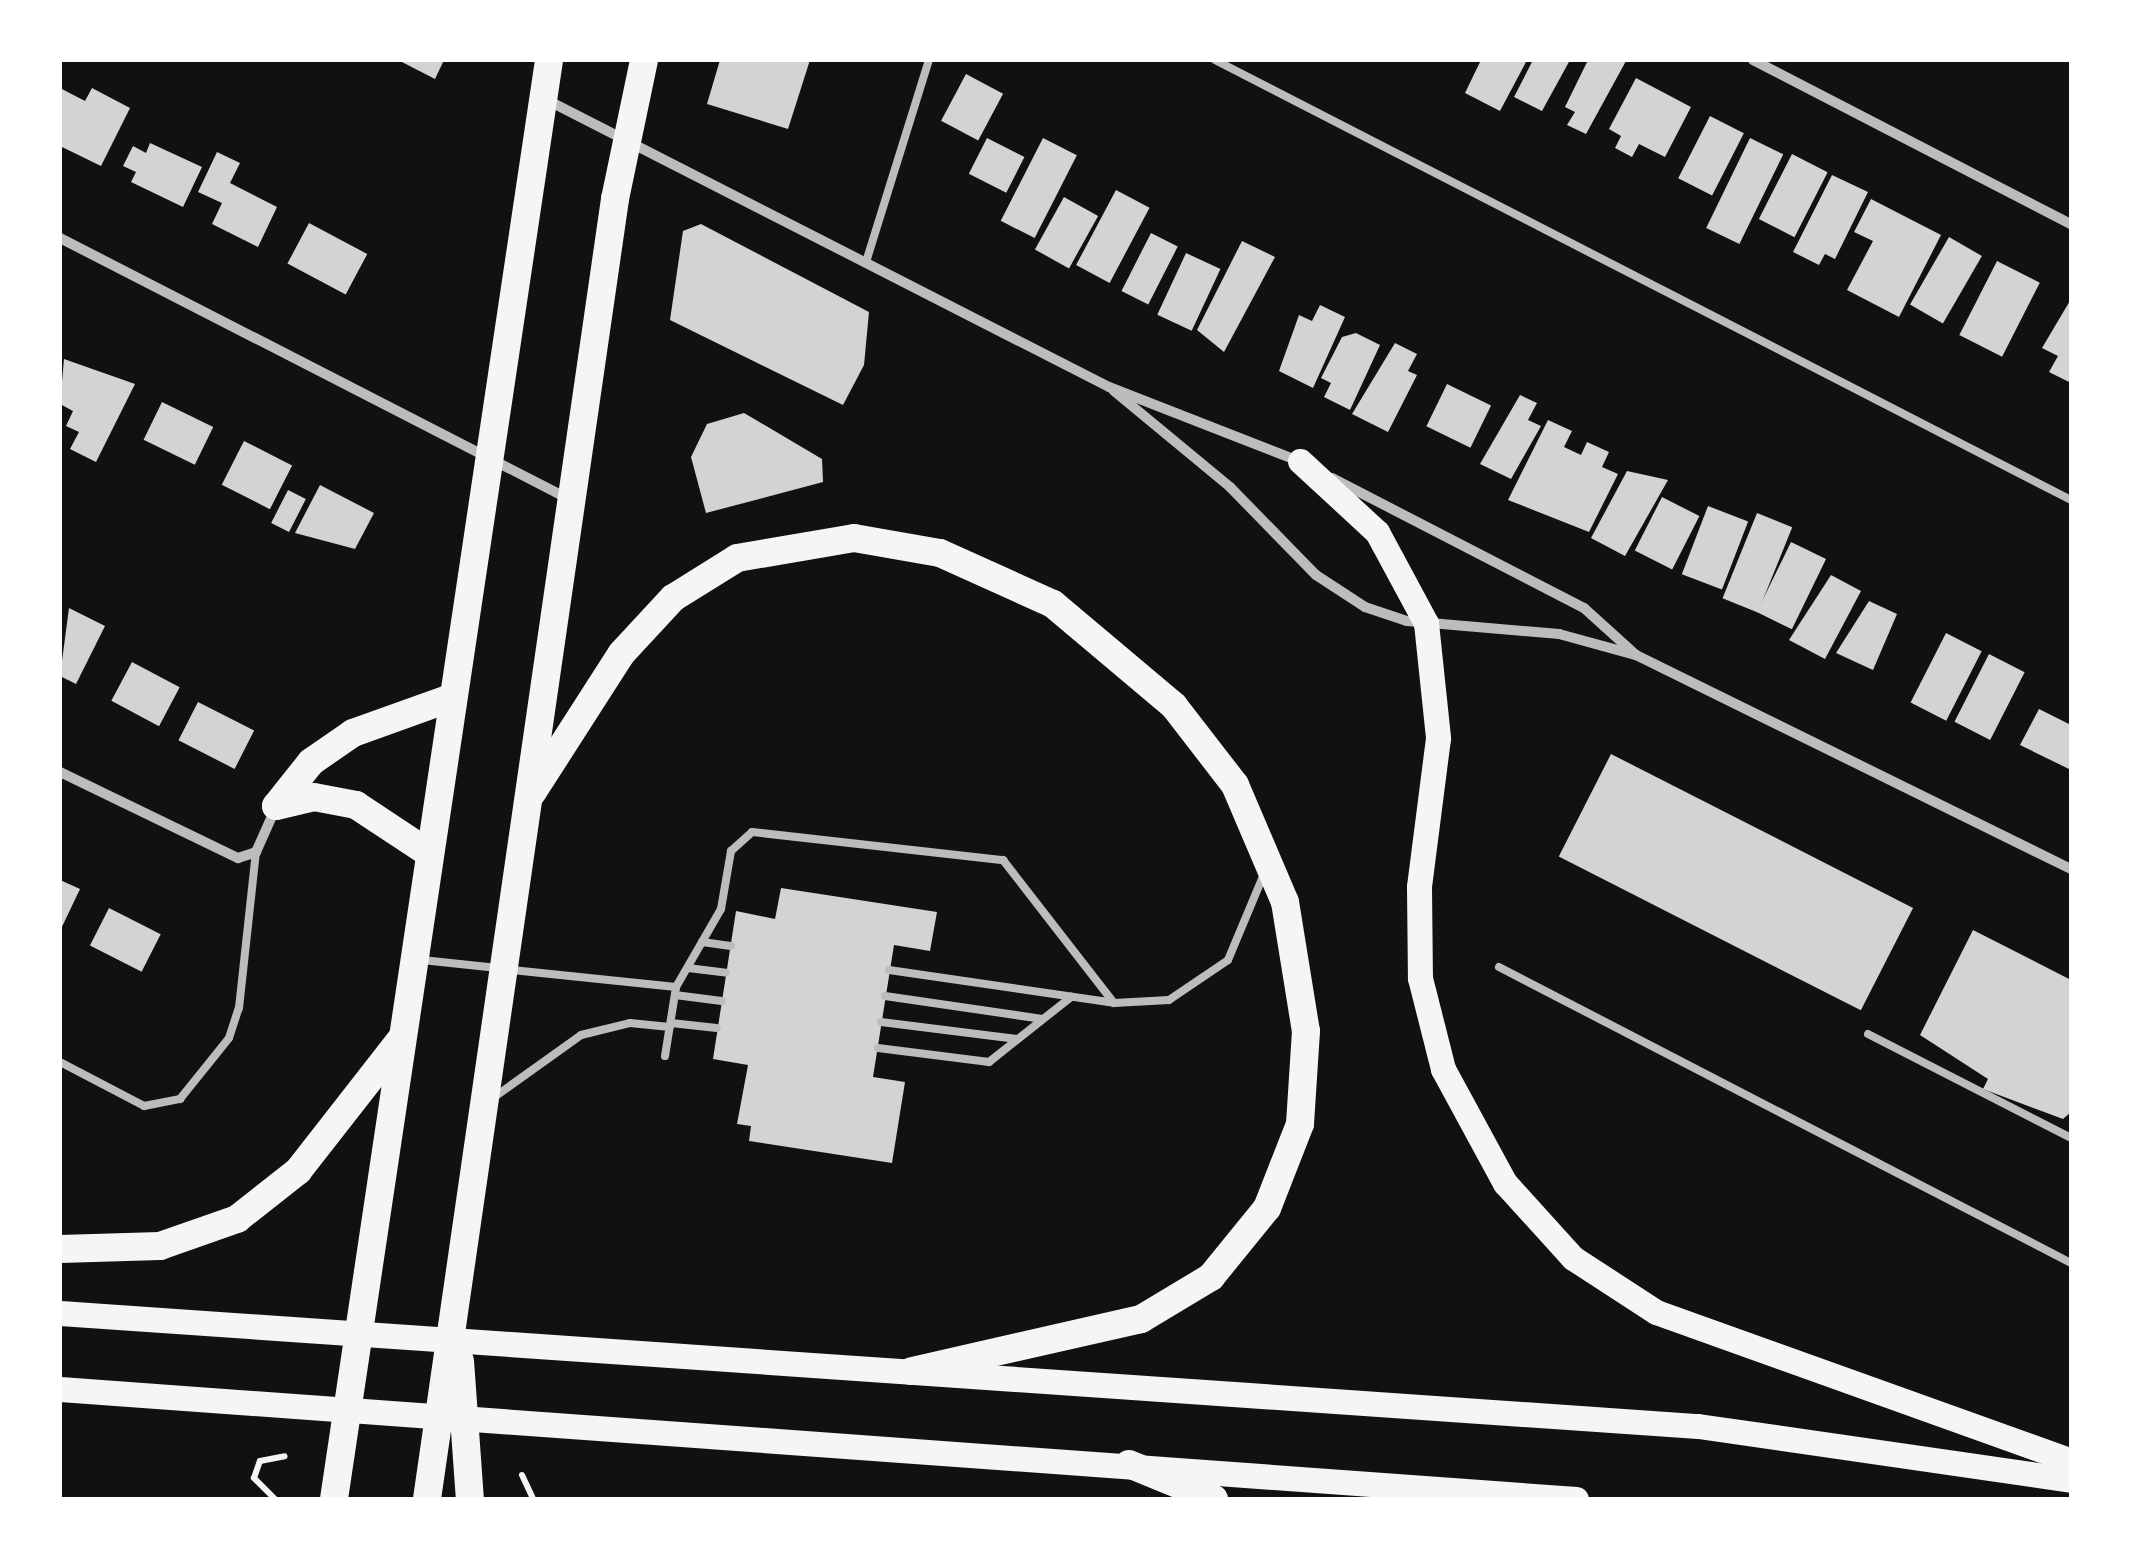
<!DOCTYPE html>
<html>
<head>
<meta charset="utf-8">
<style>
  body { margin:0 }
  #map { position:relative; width:2131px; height:1559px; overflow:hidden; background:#111; font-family:"Titillium Web",sans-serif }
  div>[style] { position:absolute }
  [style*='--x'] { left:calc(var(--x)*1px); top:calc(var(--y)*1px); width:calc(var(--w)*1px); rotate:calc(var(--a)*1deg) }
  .building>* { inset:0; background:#d3d3d3; transform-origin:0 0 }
  .path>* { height:6px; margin:-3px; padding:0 3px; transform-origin:3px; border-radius:3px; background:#f5f5f5 }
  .service>* { height:8px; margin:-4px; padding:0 4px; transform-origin:4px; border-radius:4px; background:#bcbcbc }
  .minor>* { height:10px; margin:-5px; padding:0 5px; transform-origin:5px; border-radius:5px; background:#bcbcbc }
  .primary>* { height:25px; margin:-12.5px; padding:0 12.5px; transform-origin:12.5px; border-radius:12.5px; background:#f5f5f5 }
  .trunk>* { height:28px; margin:-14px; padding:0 14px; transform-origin:14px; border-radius:14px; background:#f5f5f5 }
  span { translate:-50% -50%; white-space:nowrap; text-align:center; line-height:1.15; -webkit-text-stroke:9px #fff; paint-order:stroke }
  .frame { position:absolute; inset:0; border:62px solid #fff; pointer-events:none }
</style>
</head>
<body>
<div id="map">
  <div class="building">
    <i style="clip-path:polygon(398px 60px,444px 60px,435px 79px)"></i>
    <i style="clip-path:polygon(720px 60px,810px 60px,788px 129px,707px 104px)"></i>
    <i style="clip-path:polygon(1481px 60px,1527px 60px,1500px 111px,1465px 93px)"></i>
    <i style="clip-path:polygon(1533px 60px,1570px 60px,1542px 111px,1514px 97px)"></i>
    <i style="clip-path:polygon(1588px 60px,1626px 61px,1586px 134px,1567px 125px,1575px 112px,1565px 107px)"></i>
    <i style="left:966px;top:74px;width:42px;height:53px;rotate:28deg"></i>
    <i style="clip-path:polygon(1636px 78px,1691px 107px,1665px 157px,1639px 144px,1632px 157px,1615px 148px,1621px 136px,1609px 129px)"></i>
    <i style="clip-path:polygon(60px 88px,85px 101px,92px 88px,130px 108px,101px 166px,62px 147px)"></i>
    <i style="left:1710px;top:116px;width:38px;height:70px;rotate:27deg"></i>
    <i style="left:987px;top:138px;width:42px;height:40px;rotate:27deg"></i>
    <i style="left:1043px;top:138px;width:38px;height:93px;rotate:27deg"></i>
    <i style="left:1750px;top:138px;width:37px;height:100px;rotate:26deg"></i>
    <i style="clip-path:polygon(150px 143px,202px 167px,183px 207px,131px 182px,136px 172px,123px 166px,133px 146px,146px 153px)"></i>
    <i style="clip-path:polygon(217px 152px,240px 163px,230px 183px,277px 207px,258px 247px,212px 224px,222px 203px,198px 192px)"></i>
    <i style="left:1792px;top:154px;width:40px;height:73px;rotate:27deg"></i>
    <i style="clip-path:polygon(1832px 175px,1868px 192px,1835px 259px,1825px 254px,1819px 265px,1793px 252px)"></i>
    <i style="left:1116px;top:190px;width:38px;height:85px;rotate:28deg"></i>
    <i style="left:1064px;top:197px;width:39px;height:60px;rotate:29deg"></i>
    <i style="clip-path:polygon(1871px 199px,1941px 235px,1899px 317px,1847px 290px,1873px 241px,1854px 232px)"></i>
    <i style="left:309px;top:223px;width:66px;height:46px;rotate:28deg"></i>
    <i style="clip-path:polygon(701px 224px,869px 312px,864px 365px,843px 405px,670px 320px,683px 231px)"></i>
    <i style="left:1151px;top:233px;width:30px;height:65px;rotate:27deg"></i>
    <i style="left:1949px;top:237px;width:38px;height:78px;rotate:30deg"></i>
    <i style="clip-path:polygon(1242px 241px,1275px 257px,1224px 352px,1197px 330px)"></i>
    <i style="left:1186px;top:253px;width:38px;height:68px;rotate:25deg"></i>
    <i style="left:1997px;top:261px;width:48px;height:83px;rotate:27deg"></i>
    <i style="clip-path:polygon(2071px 299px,2071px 379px,2069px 382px,2049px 372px,2058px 356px,2042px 348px)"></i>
    <i style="clip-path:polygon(1320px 305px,1345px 317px,1313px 388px,1279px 371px,1299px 315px,1312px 321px)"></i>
    <i style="clip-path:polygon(1356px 333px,1380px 345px,1350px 410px,1324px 397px,1331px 383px,1321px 378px,1342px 337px)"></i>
    <i style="clip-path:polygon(1395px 343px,1417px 354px,1408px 371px,1417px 375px,1388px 432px,1352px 414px)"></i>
    <i style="clip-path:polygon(64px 359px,135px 384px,96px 462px,70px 449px,79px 432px,66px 426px,73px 411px,60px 404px)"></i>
    <i style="left:1447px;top:384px;width:49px;height:47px;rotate:26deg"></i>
    <i style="clip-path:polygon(1520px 395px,1537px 403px,1528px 420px,1541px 426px,1511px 479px,1480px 464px)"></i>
    <i style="left:162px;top:402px;width:57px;height:42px;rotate:26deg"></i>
    <i style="clip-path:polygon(744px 413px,822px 459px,823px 482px,706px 513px,691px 457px,707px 424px)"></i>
    <i style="clip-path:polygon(1548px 420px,1572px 431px,1564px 447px,1581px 455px,1587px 442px,1609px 452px,1602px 467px,1618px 474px,1589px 532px,1508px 500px)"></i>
    <i style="left:244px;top:441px;width:54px;height:49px;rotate:27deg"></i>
    <i style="clip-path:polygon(1627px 471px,1668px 480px,1625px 556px,1591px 538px)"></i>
    <i style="clip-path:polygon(320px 485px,374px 513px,355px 549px,295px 533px)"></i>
    <i style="left:288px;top:490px;width:20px;height:37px;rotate:27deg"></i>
    <i style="left:1662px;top:497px;width:42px;height:60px;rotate:27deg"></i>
    <i style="left:1708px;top:506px;width:43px;height:73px;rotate:21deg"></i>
    <i style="left:1757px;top:513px;width:38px;height:92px;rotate:22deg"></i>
    <i style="left:1791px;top:542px;width:39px;height:78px;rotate:26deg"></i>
    <i style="clip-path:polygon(1831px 575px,1861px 591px,1825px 659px,1789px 640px)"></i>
    <i style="clip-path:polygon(1869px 601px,1897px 614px,1873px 670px,1836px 653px)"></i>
    <i style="clip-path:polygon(69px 608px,105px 626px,76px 684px,60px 676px)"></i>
    <i style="left:1946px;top:633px;width:40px;height:78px;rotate:27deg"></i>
    <i style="left:1989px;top:654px;width:40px;height:76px;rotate:27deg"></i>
    <i style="left:132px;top:662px;width:54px;height:44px;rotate:28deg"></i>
    <i style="left:198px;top:702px;width:63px;height:43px;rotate:27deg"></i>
    <i style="clip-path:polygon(2039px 709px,2071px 725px,2071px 770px,2020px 745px)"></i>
    <i style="left:1611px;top:754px;width:339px;height:115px;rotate:27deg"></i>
    <i style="clip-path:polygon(60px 880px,80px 889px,60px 931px)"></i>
    <i style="clip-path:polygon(781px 888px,937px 912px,930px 951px,894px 945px,873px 1077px,905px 1082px,892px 1163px,749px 1141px,751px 1126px,737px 1124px,748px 1065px,713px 1059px,736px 911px,775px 919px)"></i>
    <i style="left:109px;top:908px;width:58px;height:42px;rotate:27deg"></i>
    <i style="clip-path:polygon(1973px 930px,2071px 980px,2071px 1112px,2063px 1119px,1983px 1089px,1988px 1079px,1920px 1035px)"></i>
  </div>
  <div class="path">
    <i style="--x:522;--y:1475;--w:26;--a:65"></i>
    <i style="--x:275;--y:1499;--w:30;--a:-135"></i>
    <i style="--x:254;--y:1478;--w:18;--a:-71"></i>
    <i style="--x:260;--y:1461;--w:25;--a:-11"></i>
  </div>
  <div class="service">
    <i style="--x:1215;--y:60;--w:962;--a:27.2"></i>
    <i style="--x:866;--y:262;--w:212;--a:-72.7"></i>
    <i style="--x:702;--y:942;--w:29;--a:8"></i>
    <i style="--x:422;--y:960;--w:76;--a:6"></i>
    <i style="--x:1499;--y:967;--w:644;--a:27.36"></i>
    <i style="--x:688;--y:968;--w:38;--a:7"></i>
    <i style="--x:512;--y:970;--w:165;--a:5.9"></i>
    <i style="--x:889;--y:970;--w:227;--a:8.3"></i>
    <i style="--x:1114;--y:1003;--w:55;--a:-3.1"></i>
    <i style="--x:1169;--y:1000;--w:71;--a:-34.1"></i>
    <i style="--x:1228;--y:960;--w:93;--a:-67.3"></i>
    <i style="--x:675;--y:995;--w:47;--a:7.3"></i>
    <i style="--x:885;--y:996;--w:159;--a:8.3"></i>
    <i style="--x:881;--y:1022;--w:137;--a:7.1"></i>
    <i style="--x:671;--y:1023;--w:46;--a:6.2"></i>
    <i style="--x:1868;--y:1034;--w:228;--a:27.1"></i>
    <i style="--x:878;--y:1048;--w:112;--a:7.2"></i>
    <i style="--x:989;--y:1062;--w:105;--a:-38.4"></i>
    <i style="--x:665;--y:1056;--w:70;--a:-80.9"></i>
    <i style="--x:676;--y:987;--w:90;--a:-60"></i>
    <i style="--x:721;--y:909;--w:59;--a:-80.2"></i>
    <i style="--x:731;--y:851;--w:28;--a:-42"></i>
    <i style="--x:752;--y:832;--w:253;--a:6.4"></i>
    <i style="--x:1003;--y:860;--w:181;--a:52.2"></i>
    <i style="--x:60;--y:1062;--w:95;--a:27.6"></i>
    <i style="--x:144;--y:1106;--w:37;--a:-11"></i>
    <i style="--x:180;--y:1099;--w:78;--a:-51.2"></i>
    <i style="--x:229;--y:1038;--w:32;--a:-72"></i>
    <i style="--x:239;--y:1008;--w:157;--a:-83.8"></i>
    <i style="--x:493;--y:1098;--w:108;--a:-35.6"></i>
    <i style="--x:581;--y:1035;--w:50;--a:-13.8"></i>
    <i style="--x:630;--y:1023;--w:40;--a:5.7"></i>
  </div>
  <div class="minor">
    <i style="--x:1753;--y:60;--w:358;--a:27.3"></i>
    <i style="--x:545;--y:99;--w:633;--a:27.05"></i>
    <i style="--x:1109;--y:387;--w:204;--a:21.3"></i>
    <i style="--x:60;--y:238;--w:574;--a:27.15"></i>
    <i style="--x:1114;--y:391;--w:151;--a:39.6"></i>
    <i style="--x:1230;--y:487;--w:123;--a:45.7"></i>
    <i style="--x:1316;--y:575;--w:59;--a:33.1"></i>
    <i style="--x:1365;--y:607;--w:44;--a:18.4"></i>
    <i style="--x:1407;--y:621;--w:153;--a:4.9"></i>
    <i style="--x:1559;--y:634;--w:80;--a:15.3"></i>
    <i style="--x:1636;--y:655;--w:485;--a:26.2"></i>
    <i style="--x:1332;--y:478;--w:284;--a:27.3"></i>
    <i style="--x:1584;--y:608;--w:70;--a:42.1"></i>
    <i style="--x:60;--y:772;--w:198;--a:25.8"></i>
    <i style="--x:238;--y:858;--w:19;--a:-18"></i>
    <i style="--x:256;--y:852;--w:49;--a:-66"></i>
  </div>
  <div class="primary">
    <i style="--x:1300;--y:461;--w:105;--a:42.7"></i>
    <i style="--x:1377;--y:532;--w:103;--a:61.7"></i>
    <i style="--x:1426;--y:623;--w:116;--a:84"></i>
    <i style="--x:1438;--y:738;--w:150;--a:97.3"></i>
    <i style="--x:1419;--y:887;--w:91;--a:89.4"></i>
    <i style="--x:1420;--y:978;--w:94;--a:75.8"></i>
    <i style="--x:1443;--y:1069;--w:130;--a:61.5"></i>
    <i style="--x:1505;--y:1183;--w:101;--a:47.8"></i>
    <i style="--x:1573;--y:1258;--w:99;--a:33"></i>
    <i style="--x:1656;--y:1312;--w:441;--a:19.7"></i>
    <i style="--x:60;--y:1313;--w:1642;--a:3.95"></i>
    <i style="--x:1698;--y:1426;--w:377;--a:8.2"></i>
    <i style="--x:60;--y:1389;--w:1520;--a:4.15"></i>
  </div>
  <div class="trunk">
    <i style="--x:532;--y:793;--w:166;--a:-57.3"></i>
    <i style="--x:622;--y:653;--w:75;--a:-47.2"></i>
    <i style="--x:673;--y:598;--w:75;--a:-32"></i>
    <i style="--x:737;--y:558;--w:119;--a:-9.7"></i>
    <i style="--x:854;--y:538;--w:87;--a:9.9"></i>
    <i style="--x:940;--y:553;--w:124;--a:24.3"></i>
    <i style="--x:1053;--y:604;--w:158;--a:40.1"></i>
    <i style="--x:1174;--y:706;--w:100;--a:52.3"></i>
    <i style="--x:1235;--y:785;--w:127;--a:66.9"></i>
    <i style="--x:1285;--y:902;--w:131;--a:80.8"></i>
    <i style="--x:1306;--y:1031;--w:93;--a:93.7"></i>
    <i style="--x:1300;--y:1124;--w:90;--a:111.4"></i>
    <i style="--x:1267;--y:1208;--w:89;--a:129.1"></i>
    <i style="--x:1211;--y:1277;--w:82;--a:149"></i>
    <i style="--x:1141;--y:1319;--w:235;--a:167.2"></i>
    <i style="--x:276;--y:806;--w:56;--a:-51.5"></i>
    <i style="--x:311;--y:762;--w:51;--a:-34.6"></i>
    <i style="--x:353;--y:733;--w:104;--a:-19.7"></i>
    <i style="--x:276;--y:806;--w:39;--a:-13"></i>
    <i style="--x:314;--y:797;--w:43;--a:10.8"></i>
    <i style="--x:356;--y:805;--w:85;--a:33.5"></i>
    <i style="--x:60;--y:1249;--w:100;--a:-1.7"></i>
    <i style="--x:160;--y:1246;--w:82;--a:-19.3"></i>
    <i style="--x:237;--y:1219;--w:78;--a:-38.2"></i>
    <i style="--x:298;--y:1171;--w:167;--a:-52"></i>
    <i style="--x:460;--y:1361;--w:138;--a:85.9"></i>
    <i style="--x:1129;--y:1464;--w:92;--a:22.4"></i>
    <i style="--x:334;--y:1499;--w:1455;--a:-81.5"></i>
    <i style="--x:427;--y:1499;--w:1314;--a:-81.77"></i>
    <i style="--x:615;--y:199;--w:142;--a:-78.2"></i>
  </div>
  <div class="frame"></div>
</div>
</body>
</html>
